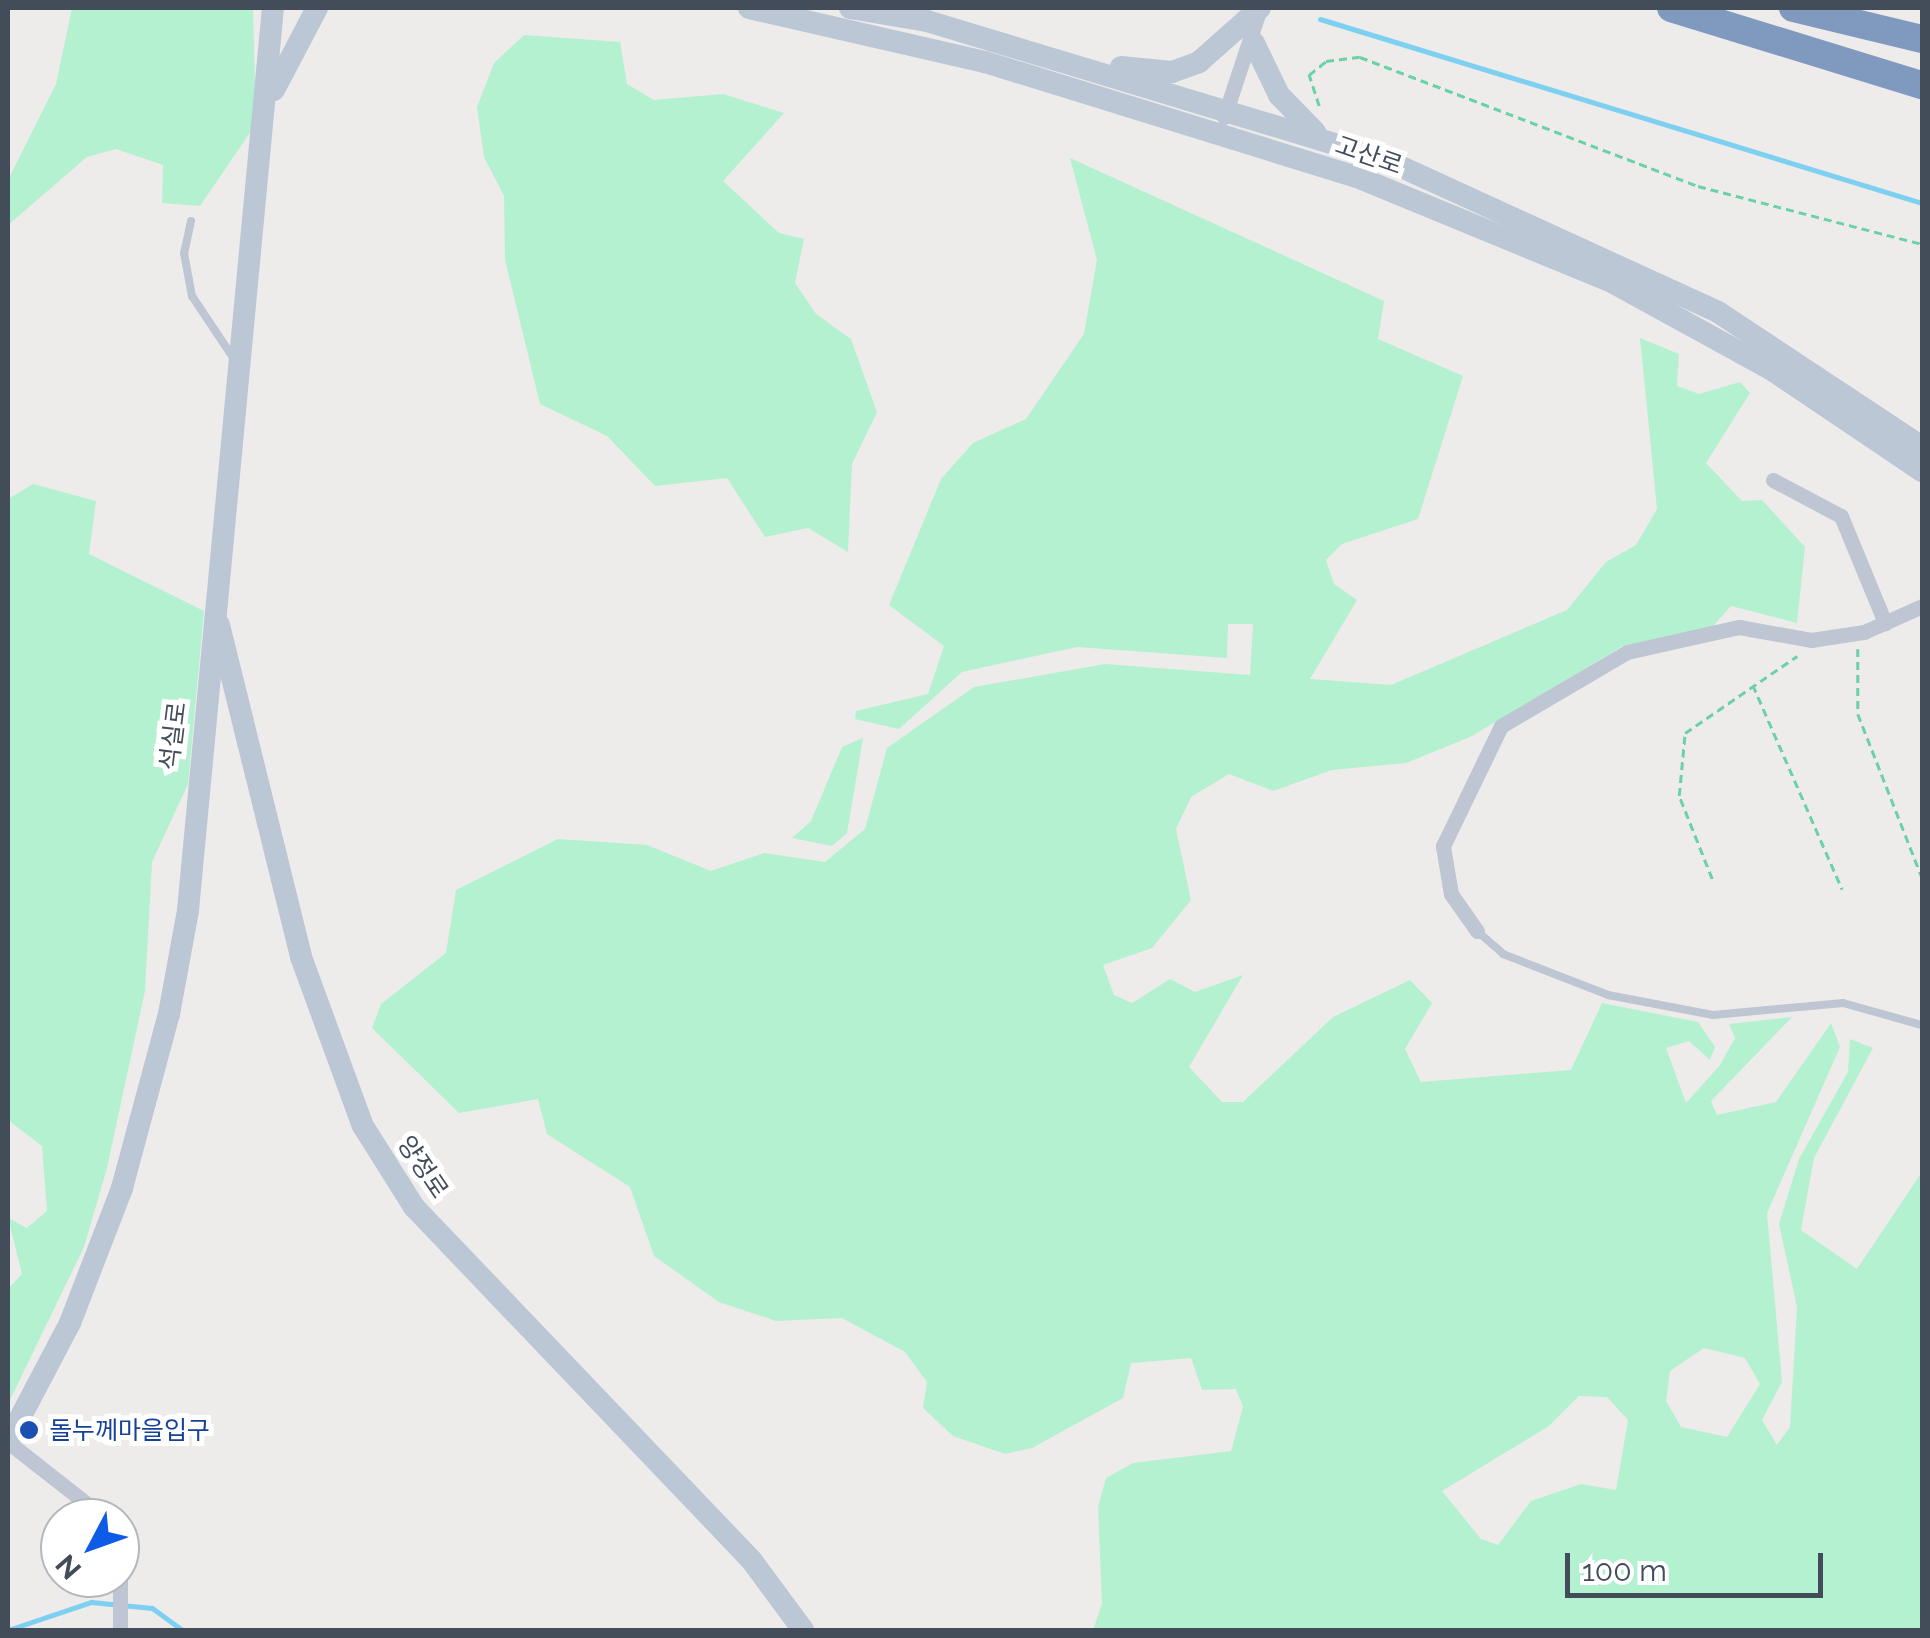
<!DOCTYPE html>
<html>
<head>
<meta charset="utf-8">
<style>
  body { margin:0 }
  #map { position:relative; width:1930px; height:1638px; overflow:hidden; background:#eeebeb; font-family:Raleway,"Noto Sans KR",sans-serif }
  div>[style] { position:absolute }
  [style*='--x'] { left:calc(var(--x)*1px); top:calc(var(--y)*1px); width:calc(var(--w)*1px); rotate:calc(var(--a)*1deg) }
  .green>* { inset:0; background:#b4f1d0 }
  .stream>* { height:5px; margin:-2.5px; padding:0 2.5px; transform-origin:2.5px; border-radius:2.5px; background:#7ed0f1 }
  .path>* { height:2.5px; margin-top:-1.25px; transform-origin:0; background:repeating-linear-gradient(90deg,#6bd1a6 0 8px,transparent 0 13px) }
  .lane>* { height:8px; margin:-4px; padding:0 4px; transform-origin:4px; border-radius:4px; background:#bdc6d2 }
  .street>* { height:15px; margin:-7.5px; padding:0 7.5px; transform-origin:7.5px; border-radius:7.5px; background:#bdc6d2 }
  .secondary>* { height:22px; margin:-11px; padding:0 11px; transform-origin:11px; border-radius:11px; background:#bcc7d6 }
  .highway>* { height:28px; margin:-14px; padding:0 14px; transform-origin:14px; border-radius:14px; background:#7f99bf }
  .dots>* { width:28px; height:28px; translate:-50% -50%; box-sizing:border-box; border:5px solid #fff; border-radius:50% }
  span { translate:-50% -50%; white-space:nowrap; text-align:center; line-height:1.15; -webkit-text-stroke:10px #fff; paint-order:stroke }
  .street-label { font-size:25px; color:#434d5a }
  .transit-label { font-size:25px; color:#164399 }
  .left { translate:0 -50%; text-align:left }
  .frame { position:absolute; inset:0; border:10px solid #434d5a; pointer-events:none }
  .north { position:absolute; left:40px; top:1498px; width:100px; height:100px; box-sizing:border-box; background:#fff; border:2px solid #b4b8bd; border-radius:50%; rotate:229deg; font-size:28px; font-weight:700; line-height:40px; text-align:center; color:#434d5a }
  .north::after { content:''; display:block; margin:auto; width:35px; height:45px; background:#0d5be6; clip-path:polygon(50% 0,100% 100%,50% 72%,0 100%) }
  .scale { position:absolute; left:1565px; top:1553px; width:258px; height:45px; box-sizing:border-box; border:5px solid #434d5a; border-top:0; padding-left:12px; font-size:30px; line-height:35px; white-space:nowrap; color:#434d5a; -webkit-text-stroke:8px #fff; paint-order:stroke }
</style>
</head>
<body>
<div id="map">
  <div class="green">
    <i style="clip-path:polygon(72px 8px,253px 8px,256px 124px,200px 206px,162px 203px,163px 165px,116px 149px,87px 157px,8px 225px,8px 180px,56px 84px)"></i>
    <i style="clip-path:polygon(524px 35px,620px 42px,627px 84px,654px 100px,723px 94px,784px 113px,723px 181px,779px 233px,804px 239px,795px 283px,816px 314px,851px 339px,877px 412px,852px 464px,848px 552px,808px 528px,765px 537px,727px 478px,655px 486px,607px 436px,540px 404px,505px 260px,504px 196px,484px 157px,477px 107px,494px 63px)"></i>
    <i style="clip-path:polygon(evenodd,1070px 158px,1384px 301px,1378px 339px,1463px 376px,1418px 519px,1342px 544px,1326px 560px,1334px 584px,1357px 600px,1310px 679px,1391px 685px,1567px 610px,1606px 562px,1636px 545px,1657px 509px,1640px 338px,1679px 354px,1677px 386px,1699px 394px,1740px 382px,1750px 393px,1706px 463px,1742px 501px,1762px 500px,1805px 547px,1797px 623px,1731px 606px,1711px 628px,1623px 646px,1470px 737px,1406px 763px,1332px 770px,1273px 791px,1229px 774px,1191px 797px,1176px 829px,1191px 900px,1152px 948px,1103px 965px,1114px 995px,1132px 1003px,1170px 979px,1195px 992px,1243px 975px,1189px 1067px,1222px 1102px,1243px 1102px,1333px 1017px,1410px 980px,1432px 1003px,1405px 1049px,1421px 1082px,1571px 1070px,1602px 1003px,1698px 1022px,1715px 1047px,1710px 1060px,1689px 1041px,1666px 1048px,1686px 1103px,1720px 1065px,1735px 1038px,1729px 1024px,1792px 1017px,1711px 1101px,1717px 1115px,1776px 1102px,1831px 1023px,1840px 1047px,1767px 1213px,1782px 1382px,1762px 1420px,1777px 1445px,1790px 1427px,1797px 1307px,1779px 1224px,1799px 1159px,1848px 1072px,1850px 1039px,1873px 1048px,1814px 1158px,1801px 1230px,1857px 1269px,1922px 1172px,1922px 1629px,1093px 1630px,1102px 1604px,1098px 1507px,1106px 1478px,1133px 1463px,1231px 1451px,1243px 1407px,1236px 1389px,1202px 1390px,1191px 1358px,1131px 1363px,1123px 1398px,1032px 1448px,1005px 1454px,953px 1436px,923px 1408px,927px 1382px,905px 1352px,842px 1318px,776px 1321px,719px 1302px,654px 1256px,630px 1187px,547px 1134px,538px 1099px,459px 1113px,372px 1028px,381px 1004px,446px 953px,456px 890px,558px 839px,647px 845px,711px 871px,764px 853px,825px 862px,865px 829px,887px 748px,974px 687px,1105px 664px,1250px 675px,1253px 624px,1228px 624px,1227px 658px,1077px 647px,962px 672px,899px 729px,855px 719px,856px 711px,928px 694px,944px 646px,889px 605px,941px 479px,973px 443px,1026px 419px,1084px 334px,1097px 260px,1070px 158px,1704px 1348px,1745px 1358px,1760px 1384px,1727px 1437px,1681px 1427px,1666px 1401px,1670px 1371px,1704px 1348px,1070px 158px,1579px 1396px,1607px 1397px,1628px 1420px,1616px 1490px,1581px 1484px,1531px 1501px,1498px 1545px,1481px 1539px,1442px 1491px,1549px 1426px,1579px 1396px)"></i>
    <i style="clip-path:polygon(33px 484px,96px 501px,89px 554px,204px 611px,188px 784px,152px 862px,145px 991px,107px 1168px,84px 1247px,8px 1404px,9px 1288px,22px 1274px,8px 1218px,27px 1228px,47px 1211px,42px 1146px,8px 1120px,8px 499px)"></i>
    <i style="clip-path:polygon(863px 738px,847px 833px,832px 846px,792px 838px,811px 821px,842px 747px)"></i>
  </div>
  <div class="stream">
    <i style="--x:1320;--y:19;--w:629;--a:17"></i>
    <i style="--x:8;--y:1630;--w:88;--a:-18.6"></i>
    <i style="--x:91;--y:1602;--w:61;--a:5.6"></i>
    <i style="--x:152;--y:1608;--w:37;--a:36"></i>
  </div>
  <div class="path">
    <i style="--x:1319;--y:106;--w:33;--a:-108"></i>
    <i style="--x:1309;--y:75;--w:22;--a:-39"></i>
    <i style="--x:1326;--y:61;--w:34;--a:-7"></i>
    <i style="--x:1360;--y:57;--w:362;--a:20.9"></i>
    <i style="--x:1698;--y:186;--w:231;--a:14.5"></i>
    <i style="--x:1858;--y:649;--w:65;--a:90"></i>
    <i style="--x:1858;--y:714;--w:175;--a:68.6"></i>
    <i style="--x:1753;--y:685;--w:223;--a:66.4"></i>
    <i style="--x:1712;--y:879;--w:89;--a:-111.7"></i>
    <i style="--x:1679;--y:796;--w:63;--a:-84.6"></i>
    <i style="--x:1685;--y:733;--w:136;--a:-34.5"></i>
  </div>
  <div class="lane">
    <i style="--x:191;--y:221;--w:33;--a:102"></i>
    <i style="--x:184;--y:253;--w:44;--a:79.5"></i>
    <i style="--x:192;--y:296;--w:76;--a:56.3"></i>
    <i style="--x:1477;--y:931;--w:35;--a:41"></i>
    <i style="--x:1503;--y:954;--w:113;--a:21.3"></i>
    <i style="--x:1608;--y:995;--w:107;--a:10.8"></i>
    <i style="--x:1713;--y:1015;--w:131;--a:-5.3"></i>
    <i style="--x:1843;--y:1003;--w:82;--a:15.6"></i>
  </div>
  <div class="street">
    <i style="--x:1224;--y:117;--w:115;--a:-71.7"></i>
    <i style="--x:1773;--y:480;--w:77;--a:27.9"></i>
    <i style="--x:1841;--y:516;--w:116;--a:67.6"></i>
    <i style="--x:1477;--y:931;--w:45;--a:-125.1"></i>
    <i style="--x:1451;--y:894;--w:49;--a:-99.5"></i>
    <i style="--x:1443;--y:846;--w:133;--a:-64.2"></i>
    <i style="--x:1501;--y:726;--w:146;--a:-30.4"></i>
    <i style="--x:1627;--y:652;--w:115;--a:-12.6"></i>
    <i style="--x:1739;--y:627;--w:73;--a:10.2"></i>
    <i style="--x:1811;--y:640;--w:54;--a:-8.6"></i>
    <i style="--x:1864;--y:632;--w:64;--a:-24.1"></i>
    <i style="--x:8;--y:1442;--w:123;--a:38.1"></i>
    <i style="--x:120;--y:1548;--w:82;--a:90"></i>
  </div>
  <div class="secondary">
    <i style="--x:749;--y:8;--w:242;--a:12.9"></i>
    <i style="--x:985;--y:62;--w:395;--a:17.2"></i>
    <i style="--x:1362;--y:179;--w:270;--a:22.4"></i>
    <i style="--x:1612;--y:282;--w:183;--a:28.8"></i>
    <i style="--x:1772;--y:370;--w:181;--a:34"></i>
    <i style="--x:850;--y:8;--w:78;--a:9.6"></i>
    <i style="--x:927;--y:21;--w:477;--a:16.8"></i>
    <i style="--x:1384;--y:159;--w:367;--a:24.6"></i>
    <i style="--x:1718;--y:312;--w:245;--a:33.5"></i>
    <i style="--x:1254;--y:43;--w:58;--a:64.3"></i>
    <i style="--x:1279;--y:95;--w:52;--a:45.8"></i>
    <i style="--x:1121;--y:67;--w:51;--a:5.6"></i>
    <i style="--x:1172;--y:72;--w:29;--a:-20"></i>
    <i style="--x:1199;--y:62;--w:81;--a:-41.5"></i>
    <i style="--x:274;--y:90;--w:93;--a:-62.3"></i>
    <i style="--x:219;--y:625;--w:342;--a:76.1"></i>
    <i style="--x:301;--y:957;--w:180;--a:69.9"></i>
    <i style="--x:363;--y:1126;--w:96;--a:57.8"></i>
    <i style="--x:414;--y:1207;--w:489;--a:46.3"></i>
    <i style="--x:752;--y:1561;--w:86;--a:53.5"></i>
    <i style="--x:8;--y:1441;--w:133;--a:-62.3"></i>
    <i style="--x:70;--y:1323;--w:145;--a:-68.9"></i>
    <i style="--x:122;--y:1188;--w:180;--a:-74.9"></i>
    <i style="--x:169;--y:1014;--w:106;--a:-79.6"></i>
    <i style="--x:188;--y:910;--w:906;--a:-84.62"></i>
  </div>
  <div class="highway">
    <i style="--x:1671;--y:8;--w:263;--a:17.1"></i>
    <i style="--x:1793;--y:8;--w:133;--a:13.5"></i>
  </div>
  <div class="dots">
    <i style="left:29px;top:1430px;background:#1a4fb4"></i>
  </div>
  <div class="street-label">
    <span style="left:1369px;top:155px;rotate:19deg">고산로</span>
    <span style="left:173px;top:736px;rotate:-83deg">석실로</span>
    <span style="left:423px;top:1167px;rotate:56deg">양정로</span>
  </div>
  <div class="transit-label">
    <span class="left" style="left:49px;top:1430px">돌누께마을입구</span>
  </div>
  <div class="frame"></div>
  <div class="north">N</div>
  <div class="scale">100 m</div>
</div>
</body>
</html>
